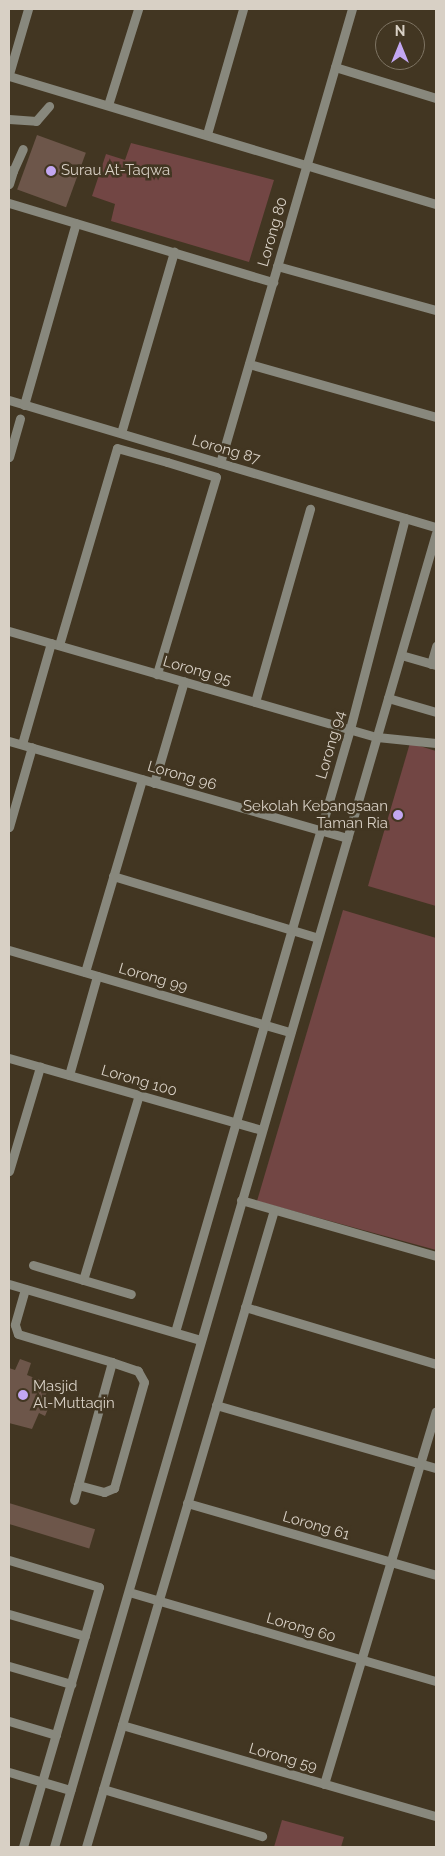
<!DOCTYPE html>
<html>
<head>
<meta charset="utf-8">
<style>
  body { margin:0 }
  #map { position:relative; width:445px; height:1856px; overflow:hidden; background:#423622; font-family:Raleway,sans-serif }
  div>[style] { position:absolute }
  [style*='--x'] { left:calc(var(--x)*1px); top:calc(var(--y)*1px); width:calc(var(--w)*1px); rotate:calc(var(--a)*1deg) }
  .green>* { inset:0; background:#724644 }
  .building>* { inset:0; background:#6d564a; transform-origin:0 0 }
  .minor>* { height:9px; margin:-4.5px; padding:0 4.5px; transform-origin:4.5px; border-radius:4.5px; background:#88887d }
  .dots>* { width:14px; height:14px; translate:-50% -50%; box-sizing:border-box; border:2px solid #423622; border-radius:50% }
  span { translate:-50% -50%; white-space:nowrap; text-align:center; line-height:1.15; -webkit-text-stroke:5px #423622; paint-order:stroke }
  .poi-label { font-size:15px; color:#d8d0c5 }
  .left { translate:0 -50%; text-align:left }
  .right { translate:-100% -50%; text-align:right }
  .street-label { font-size:15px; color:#d8d0c5 }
  .frame { position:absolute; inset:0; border:10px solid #d8d0c5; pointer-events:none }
  .north { position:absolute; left:375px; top:20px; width:50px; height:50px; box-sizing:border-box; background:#423622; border:1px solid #7e7463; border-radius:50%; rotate:0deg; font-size:14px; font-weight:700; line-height:20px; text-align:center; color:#d8d0c5 }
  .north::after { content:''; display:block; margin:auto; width:18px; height:22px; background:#c3a7f2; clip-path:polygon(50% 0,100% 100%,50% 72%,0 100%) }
</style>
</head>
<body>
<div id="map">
  <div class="green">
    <i style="clip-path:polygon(131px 143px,274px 180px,249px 262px,111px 221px,115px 204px,92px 196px,106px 154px,125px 160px)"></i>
    <i style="clip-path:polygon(410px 743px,436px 751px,436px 906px,368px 886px)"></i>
    <i style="clip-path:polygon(343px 910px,436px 938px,436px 1250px,257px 1201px)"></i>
    <i style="clip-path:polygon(282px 1820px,344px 1837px,341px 1847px,274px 1847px)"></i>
  </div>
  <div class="building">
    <i style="left:37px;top:135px;width:52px;height:58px;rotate:20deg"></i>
    <i style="clip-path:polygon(20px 1359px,31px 1363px,27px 1375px,50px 1384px,43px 1402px,50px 1404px,45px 1416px,39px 1413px,32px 1429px,9px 1423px,9px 1368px,15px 1370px)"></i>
    <i style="left:9px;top:1503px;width:90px;height:20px;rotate:17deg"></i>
  </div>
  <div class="minor">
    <i style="--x:335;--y:67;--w:106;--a:17.1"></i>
    <i style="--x:9;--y:74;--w:68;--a:-73.7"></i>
    <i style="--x:9;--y:76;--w:446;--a:16.7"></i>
    <i style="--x:108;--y:105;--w:101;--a:-72.6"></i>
    <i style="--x:9;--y:119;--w:27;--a:4"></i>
    <i style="--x:36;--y:121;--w:20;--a:-49"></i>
    <i style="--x:207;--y:134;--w:130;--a:-73.9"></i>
    <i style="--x:9;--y:170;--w:4;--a:14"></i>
    <i style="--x:13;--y:171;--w:24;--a:-66"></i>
    <i style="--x:9;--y:184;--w:14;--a:-73"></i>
    <i style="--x:9;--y:203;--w:276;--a:16.7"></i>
    <i style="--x:277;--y:266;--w:165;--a:15.5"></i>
    <i style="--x:249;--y:364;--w:194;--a:15.8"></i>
    <i style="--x:9;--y:400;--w:445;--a:16.6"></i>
    <i style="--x:24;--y:405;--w:189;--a:-74.1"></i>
    <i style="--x:121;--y:433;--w:189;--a:-73.7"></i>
    <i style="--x:9;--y:457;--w:40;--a:-74"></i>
    <i style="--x:220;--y:463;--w:473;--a:-73.8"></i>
    <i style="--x:9;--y:631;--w:383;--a:16.1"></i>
    <i style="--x:377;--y:737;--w:59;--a:5.8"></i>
    <i style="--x:59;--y:645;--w:205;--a:-73.6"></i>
    <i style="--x:117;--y:448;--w:52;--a:15.6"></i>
    <i style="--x:167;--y:462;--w:51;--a:17"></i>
    <i style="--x:216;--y:477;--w:206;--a:106.7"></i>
    <i style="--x:401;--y:655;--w:36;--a:16"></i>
    <i style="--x:431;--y:664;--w:19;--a:-74"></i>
    <i style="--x:388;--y:698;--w:50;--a:16.3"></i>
    <i style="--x:255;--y:702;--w:201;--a:-74.1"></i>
    <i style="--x:9;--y:741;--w:352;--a:16"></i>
    <i style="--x:22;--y:744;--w:105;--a:-74"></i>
    <i style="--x:154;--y:783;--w:106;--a:-73.6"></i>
    <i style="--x:9;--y:827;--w:83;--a:-74"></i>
    <i style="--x:113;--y:876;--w:214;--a:16.8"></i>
    <i style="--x:9;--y:950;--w:293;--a:16.3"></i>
    <i style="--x:85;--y:972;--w:201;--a:-73.5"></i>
    <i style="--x:9;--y:1058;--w:263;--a:15.9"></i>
    <i style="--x:69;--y:1075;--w:103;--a:-74.2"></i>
    <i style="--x:9;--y:1171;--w:109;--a:-73.4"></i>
    <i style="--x:241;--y:1200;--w:203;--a:16"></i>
    <i style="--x:33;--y:1265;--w:102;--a:16.5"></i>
    <i style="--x:83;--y:1280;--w:193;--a:-73.2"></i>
    <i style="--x:9;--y:1284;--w:199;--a:16.3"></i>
    <i style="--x:25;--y:1289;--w:37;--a:106"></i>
    <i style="--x:15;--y:1325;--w:9;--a:72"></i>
    <i style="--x:18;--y:1334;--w:98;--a:16.6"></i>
    <i style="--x:112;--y:1362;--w:143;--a:105.4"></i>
    <i style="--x:245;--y:1307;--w:199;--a:16.6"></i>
    <i style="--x:175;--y:1332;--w:628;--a:-73.82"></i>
    <i style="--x:350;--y:729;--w:218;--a:-75.4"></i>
    <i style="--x:216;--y:1405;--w:229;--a:16"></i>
    <i style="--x:78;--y:1485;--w:27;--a:15"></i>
    <i style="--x:104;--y:1492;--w:11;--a:-22"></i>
    <i style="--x:114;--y:1488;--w:110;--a:-74.2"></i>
    <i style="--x:144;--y:1382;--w:13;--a:-119"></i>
    <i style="--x:138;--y:1371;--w:28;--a:-161"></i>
    <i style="--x:187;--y:1503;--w:259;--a:16.1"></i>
    <i style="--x:9;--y:1560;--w:94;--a:16.7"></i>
    <i style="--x:99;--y:1587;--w:271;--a:106.3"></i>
    <i style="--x:129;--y:1592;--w:320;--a:16.2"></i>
    <i style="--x:9;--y:1614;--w:79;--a:16.1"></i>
    <i style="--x:9;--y:1666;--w:65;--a:16.2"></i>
    <i style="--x:9;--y:1721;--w:49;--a:16.6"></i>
    <i style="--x:122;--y:1725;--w:327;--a:16.2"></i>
    <i style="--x:9;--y:1772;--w:64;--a:16.4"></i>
    <i style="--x:324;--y:1784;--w:389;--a:-73.3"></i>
    <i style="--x:103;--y:1789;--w:166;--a:16.5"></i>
    <i style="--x:54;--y:1847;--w:1368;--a:-73.79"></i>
    <i style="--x:86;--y:1847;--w:664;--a:-73.56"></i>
  </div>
  <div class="dots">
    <i style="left:51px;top:171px;background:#c3a7f2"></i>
    <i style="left:398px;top:815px;background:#c3a7f2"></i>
    <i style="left:23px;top:1395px;background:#c3a7f2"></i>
  </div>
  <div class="poi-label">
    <span class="left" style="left:61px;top:171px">Surau At-Taqwa</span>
    <span class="right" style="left:388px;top:815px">Sekolah Kebangsaan<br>Taman Ria</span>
    <span class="left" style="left:33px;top:1395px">Masjid<br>Al-Muttaqin</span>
  </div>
  <div class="street-label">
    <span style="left:273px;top:232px;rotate:-74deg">Lorong 80</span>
    <span style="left:226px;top:450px;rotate:16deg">Lorong 87</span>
    <span style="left:197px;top:671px;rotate:16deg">Lorong 95</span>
    <span style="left:331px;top:745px;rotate:-74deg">Lorong 94</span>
    <span style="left:182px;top:776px;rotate:16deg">Lorong 96</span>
    <span style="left:153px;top:978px;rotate:16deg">Lorong 99</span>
    <span style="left:139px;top:1081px;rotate:16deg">Lorong 100</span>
    <span style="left:316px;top:1526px;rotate:16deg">Lorong 61</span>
    <span style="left:301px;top:1628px;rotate:16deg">Lorong 60</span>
    <span style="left:283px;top:1758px;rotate:16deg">Lorong 59</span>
  </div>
  <div class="frame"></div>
  <div class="north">N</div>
</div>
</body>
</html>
